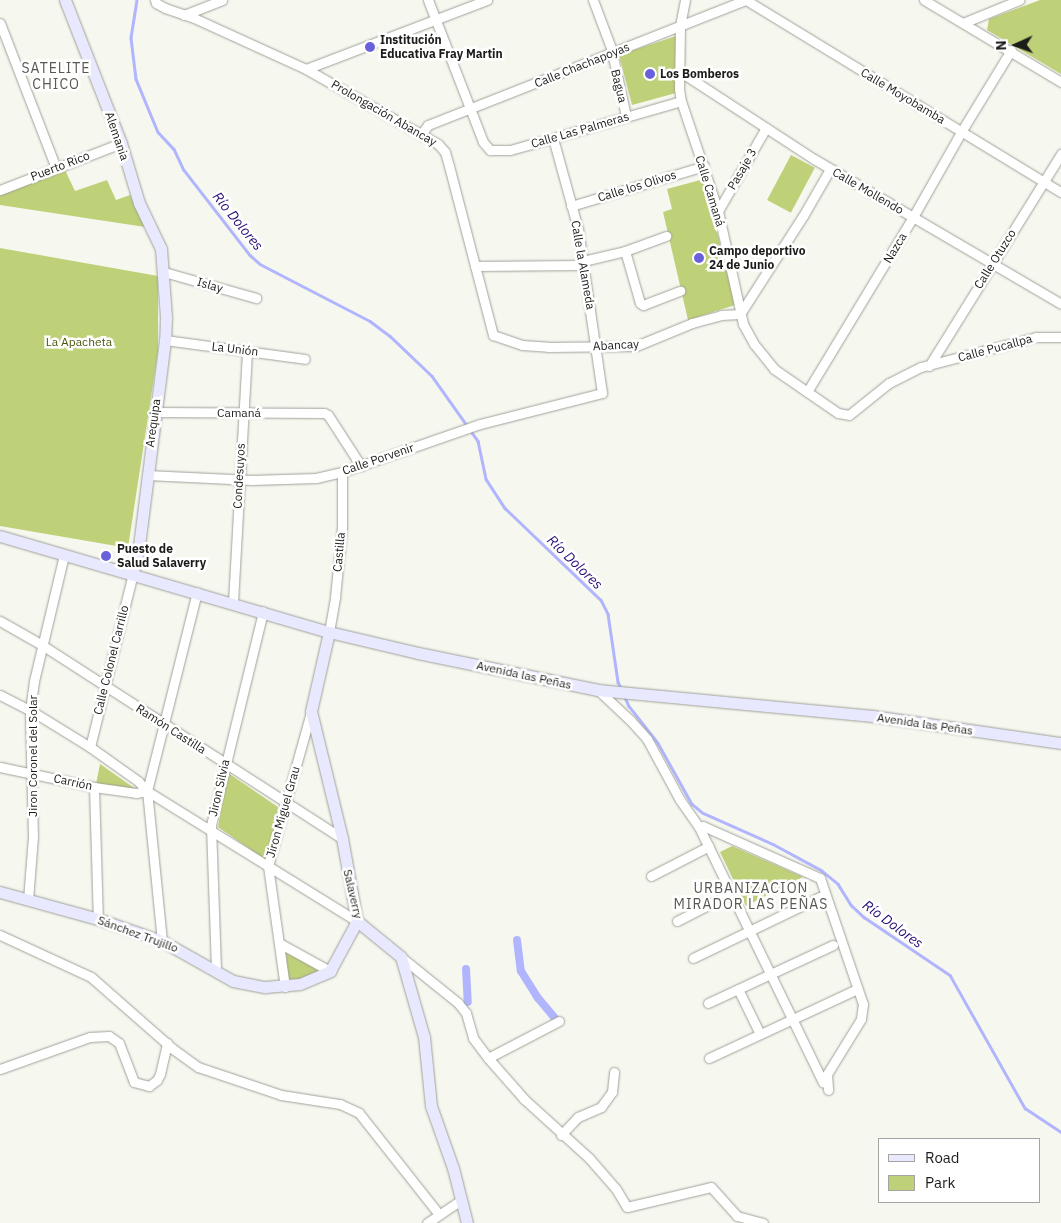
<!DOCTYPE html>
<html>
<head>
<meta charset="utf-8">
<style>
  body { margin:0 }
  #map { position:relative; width:1061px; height:1223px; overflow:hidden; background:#f6f8f0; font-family:"IBM Plex Sans",sans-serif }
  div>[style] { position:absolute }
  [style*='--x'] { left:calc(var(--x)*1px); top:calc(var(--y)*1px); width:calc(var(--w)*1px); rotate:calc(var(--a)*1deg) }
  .green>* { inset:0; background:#bfd178; transform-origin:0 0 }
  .stream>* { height:2.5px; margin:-1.25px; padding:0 1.25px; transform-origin:1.25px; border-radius:1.25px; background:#b1b5fd }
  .canal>* { height:8px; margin:-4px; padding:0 4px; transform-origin:4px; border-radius:4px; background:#b1b5fd }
  .roads { filter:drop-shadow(0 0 1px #9fa199) drop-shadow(0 0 1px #9fa199) }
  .street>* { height:9px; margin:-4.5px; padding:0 4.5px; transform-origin:4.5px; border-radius:4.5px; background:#fff }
  .secondary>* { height:11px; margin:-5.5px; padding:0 5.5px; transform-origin:5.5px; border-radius:5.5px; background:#e8e9ff }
  .dots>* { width:14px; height:14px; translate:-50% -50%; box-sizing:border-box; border:2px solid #fff; border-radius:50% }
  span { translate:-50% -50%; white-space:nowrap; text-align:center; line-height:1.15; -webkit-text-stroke:5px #fff; paint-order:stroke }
  .poi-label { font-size:12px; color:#1c1d1a; font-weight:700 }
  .left { translate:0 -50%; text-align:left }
  .street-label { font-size:12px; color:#1c1d1a }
  .park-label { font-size:12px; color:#4c580c }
  .neighbourhood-label { font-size:14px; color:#575952; letter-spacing:1px }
  .water-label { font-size:14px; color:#260a75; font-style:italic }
  .legend { position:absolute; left:878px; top:1138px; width:162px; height:65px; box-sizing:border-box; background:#fff; border:1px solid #a4a5a3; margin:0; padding:6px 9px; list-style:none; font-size:15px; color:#1c1d1a }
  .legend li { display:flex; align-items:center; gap:10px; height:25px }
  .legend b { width:25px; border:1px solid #a4a5a3 }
  .north { position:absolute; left:991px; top:20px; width:50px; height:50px; -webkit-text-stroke:4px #fff; paint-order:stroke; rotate:268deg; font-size:14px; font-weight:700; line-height:20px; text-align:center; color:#1c1d1a }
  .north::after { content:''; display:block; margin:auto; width:18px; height:22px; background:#1c1d1a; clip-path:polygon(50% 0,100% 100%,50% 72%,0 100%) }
</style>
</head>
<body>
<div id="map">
  <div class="green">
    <i style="clip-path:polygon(1040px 0,1061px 0,1061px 74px,987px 30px,989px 19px)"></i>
    <i style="clip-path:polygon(676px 36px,676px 93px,632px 105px,619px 55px)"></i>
    <i style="left:791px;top:155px;width:27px;height:51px;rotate:28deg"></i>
    <i style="clip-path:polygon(65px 170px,75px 191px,107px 180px,116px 200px,130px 195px,145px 227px,0 205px,0 194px)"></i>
    <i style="clip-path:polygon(704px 179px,735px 305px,688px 320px,663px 212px,672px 209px,667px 189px)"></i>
    <i style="clip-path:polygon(0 248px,158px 276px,158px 351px,128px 548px,0 526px)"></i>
    <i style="clip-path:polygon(100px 764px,137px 790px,95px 789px)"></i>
    <i style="clip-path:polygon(228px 773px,278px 807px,267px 861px,218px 827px)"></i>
    <i style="clip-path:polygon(732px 846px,803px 877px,746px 906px,720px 852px)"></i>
    <i style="clip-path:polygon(286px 952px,324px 972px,288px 983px)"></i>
  </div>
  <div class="stream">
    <i style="--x:137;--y:0;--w:38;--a:99"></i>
    <i style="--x:131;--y:38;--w:41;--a:83"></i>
    <i style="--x:136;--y:79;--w:57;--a:67.5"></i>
    <i style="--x:158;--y:132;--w:23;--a:47"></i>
    <i style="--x:174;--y:149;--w:23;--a:65"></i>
    <i style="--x:184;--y:170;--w:108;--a:52.2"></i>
    <i style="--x:250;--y:255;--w:13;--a:42"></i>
    <i style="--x:260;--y:264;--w:124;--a:27.4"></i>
    <i style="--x:370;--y:321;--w:25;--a:37"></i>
    <i style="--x:390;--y:336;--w:58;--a:43.6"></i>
    <i style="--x:432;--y:376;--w:80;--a:54.7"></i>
    <i style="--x:478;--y:441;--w:39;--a:78"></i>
    <i style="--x:486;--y:479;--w:35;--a:57"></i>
    <i style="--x:505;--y:508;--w:133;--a:43.8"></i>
    <i style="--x:601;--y:600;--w:16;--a:63"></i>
    <i style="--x:608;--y:614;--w:69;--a:81.6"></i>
    <i style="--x:618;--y:682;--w:7;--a:63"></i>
    <i style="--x:624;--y:695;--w:12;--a:66"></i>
    <i style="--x:629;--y:706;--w:47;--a:51.9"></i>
    <i style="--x:658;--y:743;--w:70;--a:60.9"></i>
    <i style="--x:692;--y:804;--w:14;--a:39"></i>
    <i style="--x:703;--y:813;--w:77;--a:23.9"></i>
    <i style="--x:773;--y:844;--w:55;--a:28.4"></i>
    <i style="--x:821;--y:870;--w:22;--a:39"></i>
    <i style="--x:838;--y:884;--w:25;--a:58"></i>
    <i style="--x:851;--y:905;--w:18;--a:43"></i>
    <i style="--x:864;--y:917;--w:104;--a:34"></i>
    <i style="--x:950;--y:975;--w:153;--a:60.6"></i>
    <i style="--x:1025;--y:1108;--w:43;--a:33.7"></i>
  </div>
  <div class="canal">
    <i style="--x:517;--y:940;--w:31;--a:83"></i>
    <i style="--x:521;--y:971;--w:32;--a:58"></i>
    <i style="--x:538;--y:998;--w:26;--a:50"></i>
    <i style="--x:466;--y:969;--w:33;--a:87"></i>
  </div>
  <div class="roads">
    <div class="street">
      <i style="--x:155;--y:0;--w:3;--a:72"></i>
      <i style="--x:156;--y:3;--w:10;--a:29"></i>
      <i style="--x:165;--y:8;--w:31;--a:19"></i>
      <i style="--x:194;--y:18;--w:123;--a:24.5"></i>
      <i style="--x:306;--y:69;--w:152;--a:29.6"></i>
      <i style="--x:438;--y:144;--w:11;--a:49"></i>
      <i style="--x:445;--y:152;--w:15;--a:74"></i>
      <i style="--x:449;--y:166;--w:175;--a:75.4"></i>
      <i style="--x:493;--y:335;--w:31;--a:19"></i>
      <i style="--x:522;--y:345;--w:26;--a:4"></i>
      <i style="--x:548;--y:347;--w:88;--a:-0.7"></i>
      <i style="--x:636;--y:346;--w:61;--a:-22.3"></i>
      <i style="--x:692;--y:323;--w:30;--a:-15"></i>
      <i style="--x:721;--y:315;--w:19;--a:-3"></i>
      <i style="--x:740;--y:314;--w:117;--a:-57.3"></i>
      <i style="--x:803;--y:216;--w:54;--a:-60.1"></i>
      <i style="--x:428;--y:0;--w:152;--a:68.8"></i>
      <i style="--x:483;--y:142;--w:11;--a:49"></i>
      <i style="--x:490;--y:150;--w:20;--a:0"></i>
      <i style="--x:510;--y:150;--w:45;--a:-15.6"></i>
      <i style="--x:553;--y:138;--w:133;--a:-16.1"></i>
      <i style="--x:593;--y:0;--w:51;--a:69.4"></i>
      <i style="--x:611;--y:48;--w:70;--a:77.6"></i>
      <i style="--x:685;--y:0;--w:26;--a:101"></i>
      <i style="--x:680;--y:26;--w:63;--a:90.9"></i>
      <i style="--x:679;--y:89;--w:12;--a:81"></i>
      <i style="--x:681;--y:101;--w:116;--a:71.4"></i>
      <i style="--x:718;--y:211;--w:116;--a:77.5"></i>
      <i style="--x:743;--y:324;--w:23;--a:61"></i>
      <i style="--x:754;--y:344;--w:32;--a:51"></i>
      <i style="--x:774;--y:369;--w:78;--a:34.5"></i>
      <i style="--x:838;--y:413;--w:11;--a:10"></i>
      <i style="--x:849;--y:415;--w:51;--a:-38.7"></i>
      <i style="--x:889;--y:383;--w:36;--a:-27"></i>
      <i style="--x:921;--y:367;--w:119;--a:-14.6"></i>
      <i style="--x:1036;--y:337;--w:25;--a:0"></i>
      <i style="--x:746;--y:0;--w:369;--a:31.4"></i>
      <i style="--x:924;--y:0;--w:160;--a:30.9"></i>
      <i style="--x:184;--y:15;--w:41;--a:-21.5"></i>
      <i style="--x:0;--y:23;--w:155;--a:68.9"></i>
      <i style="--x:963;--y:23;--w:61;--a:-22.3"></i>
      <i style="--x:306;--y:69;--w:194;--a:-20.9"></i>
      <i style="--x:679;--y:71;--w:161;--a:33.1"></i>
      <i style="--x:814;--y:159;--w:286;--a:30.4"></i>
      <i style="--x:422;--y:133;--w:10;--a:-53"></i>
      <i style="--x:428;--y:125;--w:342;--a:-21.5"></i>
      <i style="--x:0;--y:190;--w:130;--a:-21.2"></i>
      <i style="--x:571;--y:206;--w:139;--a:-16.7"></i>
      <i style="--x:718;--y:211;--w:96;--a:-60"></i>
      <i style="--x:625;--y:251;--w:54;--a:73.9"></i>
      <i style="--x:640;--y:303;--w:4;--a:34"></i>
      <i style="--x:643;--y:305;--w:40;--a:-21"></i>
      <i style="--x:475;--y:266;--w:105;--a:-0.5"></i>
      <i style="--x:580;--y:265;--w:5;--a:-53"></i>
      <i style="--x:583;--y:261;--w:43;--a:-13.4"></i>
      <i style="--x:625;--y:251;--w:44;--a:-20.1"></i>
      <i style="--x:164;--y:272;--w:96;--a:15.8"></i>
      <i style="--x:165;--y:340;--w:141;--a:7.7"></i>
      <i style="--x:929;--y:366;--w:250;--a:-58.1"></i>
      <i style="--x:807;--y:392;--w:205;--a:-58.8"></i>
      <i style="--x:913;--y:217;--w:98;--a:-60.5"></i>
      <i style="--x:961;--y:132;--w:96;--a:-58.6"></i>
      <i style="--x:155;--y:412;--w:169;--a:0.3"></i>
      <i style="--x:324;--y:413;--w:4;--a:27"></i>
      <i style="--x:328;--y:415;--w:61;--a:57.1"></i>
      <i style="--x:147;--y:475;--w:105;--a:2.7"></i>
      <i style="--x:252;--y:480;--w:64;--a:-1.8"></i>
      <i style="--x:316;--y:478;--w:27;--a:-13"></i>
      <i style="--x:342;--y:472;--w:146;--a:-19.2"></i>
      <i style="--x:480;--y:424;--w:126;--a:-14.3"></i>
      <i style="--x:602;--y:393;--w:166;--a:-98.3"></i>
      <i style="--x:578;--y:229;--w:94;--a:-105.4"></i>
      <i style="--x:233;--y:602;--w:251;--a:-86.8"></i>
      <i style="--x:0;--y:621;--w:48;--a:29.7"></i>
      <i style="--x:42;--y:645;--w:357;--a:32.8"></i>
      <i style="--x:329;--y:632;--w:36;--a:-80"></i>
      <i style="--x:335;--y:597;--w:70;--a:-84.3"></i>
      <i style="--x:342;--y:527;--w:55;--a:-90"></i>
      <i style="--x:598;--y:690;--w:44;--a:43.2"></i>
      <i style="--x:630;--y:720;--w:25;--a:48"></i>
      <i style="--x:647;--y:739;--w:69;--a:61.6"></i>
      <i style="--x:680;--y:800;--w:33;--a:55"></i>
      <i style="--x:699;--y:827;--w:284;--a:64.1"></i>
      <i style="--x:0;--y:695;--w:34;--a:27"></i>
      <i style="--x:30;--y:710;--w:70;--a:31.7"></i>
      <i style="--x:90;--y:747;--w:59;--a:35.3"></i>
      <i style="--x:138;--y:781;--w:13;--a:48"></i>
      <i style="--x:147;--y:791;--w:247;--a:31.8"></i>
      <i style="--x:90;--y:747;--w:179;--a:-76.1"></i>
      <i style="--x:0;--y:767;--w:96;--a:12"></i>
      <i style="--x:94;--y:787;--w:42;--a:8.1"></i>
      <i style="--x:136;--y:793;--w:11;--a:-10"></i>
      <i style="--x:94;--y:787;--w:132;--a:88.3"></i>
      <i style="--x:699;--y:827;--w:4;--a:-14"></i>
      <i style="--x:703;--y:826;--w:128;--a:24"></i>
      <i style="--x:820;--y:878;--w:133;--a:71.2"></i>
      <i style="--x:863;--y:1004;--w:15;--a:98"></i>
      <i style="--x:861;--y:1019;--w:65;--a:121.7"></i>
      <i style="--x:827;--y:1074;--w:16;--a:86"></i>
      <i style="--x:651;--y:876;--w:65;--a:-27.3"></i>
      <i style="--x:28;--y:900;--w:63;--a:-85.5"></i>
      <i style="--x:33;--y:837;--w:127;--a:-91.4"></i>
      <i style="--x:30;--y:710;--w:29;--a:-82"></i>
      <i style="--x:34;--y:681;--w:130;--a:-76.6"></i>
      <i style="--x:677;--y:921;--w:62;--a:-27"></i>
      <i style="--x:0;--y:935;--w:100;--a:24.8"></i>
      <i style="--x:91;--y:977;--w:109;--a:41.3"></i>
      <i style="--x:173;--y:1049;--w:31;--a:36"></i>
      <i style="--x:198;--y:1067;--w:88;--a:18.6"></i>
      <i style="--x:281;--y:1095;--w:60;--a:8.7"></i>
      <i style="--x:340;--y:1104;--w:21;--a:25"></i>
      <i style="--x:359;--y:1113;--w:127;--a:51.7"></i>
      <i style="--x:162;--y:941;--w:151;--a:-95.7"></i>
      <i style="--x:147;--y:791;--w:205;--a:-75.9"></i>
      <i style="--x:279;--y:943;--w:58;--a:28.8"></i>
      <i style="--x:401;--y:957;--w:73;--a:38.9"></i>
      <i style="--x:458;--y:1003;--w:13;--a:51"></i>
      <i style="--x:466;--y:1013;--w:26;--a:74"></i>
      <i style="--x:473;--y:1038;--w:25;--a:53"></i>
      <i style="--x:488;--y:1058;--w:55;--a:48.7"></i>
      <i style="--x:524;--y:1099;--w:88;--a:42.2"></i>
      <i style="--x:589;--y:1158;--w:41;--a:48.9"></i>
      <i style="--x:616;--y:1189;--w:21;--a:59"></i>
      <i style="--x:627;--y:1207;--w:86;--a:-13.4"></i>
      <i style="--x:711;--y:1187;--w:39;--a:48"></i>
      <i style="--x:737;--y:1216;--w:27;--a:15"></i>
      <i style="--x:693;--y:958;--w:141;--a:-25.7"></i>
      <i style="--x:216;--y:969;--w:144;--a:-92"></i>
      <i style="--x:211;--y:825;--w:220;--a:-76.3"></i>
      <i style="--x:285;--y:987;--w:122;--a:-98"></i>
      <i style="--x:268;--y:866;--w:160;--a:-74.4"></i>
      <i style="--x:738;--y:989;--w:50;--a:63.9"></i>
      <i style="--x:708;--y:1003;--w:138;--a:-24.9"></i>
      <i style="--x:488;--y:1058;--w:80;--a:-27.5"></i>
      <i style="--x:709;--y:1058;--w:159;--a:-25"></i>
      <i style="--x:0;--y:1069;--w:96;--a:-19.6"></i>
      <i style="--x:90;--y:1037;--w:19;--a:-3"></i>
      <i style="--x:109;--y:1036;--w:12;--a:35"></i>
      <i style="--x:119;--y:1043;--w:42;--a:69"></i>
      <i style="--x:134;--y:1082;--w:16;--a:15"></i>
      <i style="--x:149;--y:1086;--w:10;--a:-37"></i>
      <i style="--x:157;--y:1080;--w:7;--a:-63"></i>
      <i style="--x:160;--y:1074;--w:32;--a:-77"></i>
      <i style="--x:561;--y:1135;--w:25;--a:-47"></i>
      <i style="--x:578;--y:1117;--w:25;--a:-23"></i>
      <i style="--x:601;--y:1107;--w:19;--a:-54"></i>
      <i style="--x:612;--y:1092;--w:20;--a:-84"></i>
      <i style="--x:427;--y:1223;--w:40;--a:-34"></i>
    </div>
    <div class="secondary">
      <i style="--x:65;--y:0;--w:154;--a:68.6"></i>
      <i style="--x:121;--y:143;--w:63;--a:73.3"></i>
      <i style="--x:139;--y:203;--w:51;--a:64.4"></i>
      <i style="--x:161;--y:249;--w:68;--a:85.8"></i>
      <i style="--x:166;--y:317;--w:23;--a:92"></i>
      <i style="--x:165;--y:340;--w:208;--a:97.2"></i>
      <i style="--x:139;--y:546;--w:28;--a:103"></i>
      <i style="--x:0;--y:536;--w:343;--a:16.3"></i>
      <i style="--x:329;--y:632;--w:91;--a:13.3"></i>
      <i style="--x:418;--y:653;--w:184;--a:11.6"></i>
      <i style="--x:598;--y:690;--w:276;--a:5.4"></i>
      <i style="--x:873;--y:716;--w:190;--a:8.2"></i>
      <i style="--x:329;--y:632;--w:81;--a:102.8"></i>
      <i style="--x:311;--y:711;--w:131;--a:76.3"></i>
      <i style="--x:342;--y:838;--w:84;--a:79.8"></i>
      <i style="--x:357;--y:921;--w:57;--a:39.3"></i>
      <i style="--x:401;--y:957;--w:83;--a:74"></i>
      <i style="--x:424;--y:1037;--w:69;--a:84.2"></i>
      <i style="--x:431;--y:1106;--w:66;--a:70.5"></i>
      <i style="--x:453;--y:1168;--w:57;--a:75.7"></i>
      <i style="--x:0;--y:892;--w:102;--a:15.4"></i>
      <i style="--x:98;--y:919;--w:68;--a:19"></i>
      <i style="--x:162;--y:941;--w:81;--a:29.4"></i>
      <i style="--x:233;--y:981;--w:33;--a:11"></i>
      <i style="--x:265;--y:987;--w:35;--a:-5"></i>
      <i style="--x:300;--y:984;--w:33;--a:-23"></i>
      <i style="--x:330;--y:971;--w:57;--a:-61.6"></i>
    </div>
  </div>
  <div class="dots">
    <i style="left:370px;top:47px;background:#6861da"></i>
    <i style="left:650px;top:74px;background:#6861da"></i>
    <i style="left:699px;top:258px;background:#6861da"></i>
    <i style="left:106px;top:556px;background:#6861da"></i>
  </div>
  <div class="poi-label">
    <span class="left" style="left:380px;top:47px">Institución<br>Educativa Fray Martin</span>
    <span class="left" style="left:660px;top:74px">Los Bomberos</span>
    <span class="left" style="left:709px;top:258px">Campo deportivo<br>24 de Junio</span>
    <span class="left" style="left:117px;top:556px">Puesto de<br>Salud Salaverry</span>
  </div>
  <div class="street-label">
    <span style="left:582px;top:65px;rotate:-22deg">Calle Chachapoyas</span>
    <span style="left:619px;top:86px;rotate:76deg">Bagua</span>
    <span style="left:903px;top:96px;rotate:31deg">Calle Moyobamba</span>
    <span style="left:384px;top:113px;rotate:30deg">Prolongación Abancay</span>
    <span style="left:580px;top:130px;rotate:-16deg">Calle Las Palmeras</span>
    <span style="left:117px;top:136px;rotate:71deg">Alemania</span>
    <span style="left:60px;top:166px;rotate:-21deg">Puerto Rico</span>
    <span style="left:742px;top:169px;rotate:-60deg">Pasaje 3</span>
    <span style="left:637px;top:186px;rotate:-17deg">Calle los Olivos</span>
    <span style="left:710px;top:191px;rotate:73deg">Calle Camaná</span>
    <span style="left:868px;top:191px;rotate:30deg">Calle Mollendo</span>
    <span style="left:895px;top:248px;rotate:-59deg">Nazca</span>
    <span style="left:995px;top:259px;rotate:-58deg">Calle Otuzco</span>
    <span style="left:583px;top:265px;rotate:80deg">Calle la Alameda</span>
    <span style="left:210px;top:285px;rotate:16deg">Islay</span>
    <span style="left:616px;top:345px;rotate:-3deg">Abancay</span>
    <span style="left:995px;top:348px;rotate:-15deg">Calle Pucallpa</span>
    <span style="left:235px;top:349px;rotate:7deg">La Unión</span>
    <span style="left:239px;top:413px">Camaná</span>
    <span style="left:153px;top:423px;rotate:-82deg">Arequipa</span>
    <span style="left:378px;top:459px;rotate:-19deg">Calle Porvenir</span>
    <span style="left:239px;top:476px;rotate:-87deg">Condesuyos</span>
    <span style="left:339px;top:552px;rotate:-85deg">Castilla</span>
    <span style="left:111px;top:660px;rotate:-76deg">Calle Colonel Carrillo</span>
    <span style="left:524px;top:675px;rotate:12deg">Avenida las Peñas</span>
    <span style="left:925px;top:724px;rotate:8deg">Avenida las Peñas</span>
    <span style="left:171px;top:729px;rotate:33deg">Ramón Castilla</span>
    <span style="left:33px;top:756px;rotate:-90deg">Jiron Coronel del Solar</span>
    <span style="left:73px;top:782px;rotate:12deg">Carrión</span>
    <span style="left:219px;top:788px;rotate:-77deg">Jiron Silvia</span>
    <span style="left:283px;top:812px;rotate:-74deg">Jiron Miguel Grau</span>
    <span style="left:353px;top:894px;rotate:77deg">Salaverry</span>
    <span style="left:138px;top:934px;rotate:20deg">Sánchez Trujillo</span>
  </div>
  <div class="park-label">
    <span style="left:79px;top:342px">La Apacheta</span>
  </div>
  <div class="neighbourhood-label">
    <span style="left:56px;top:76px">SATELITE<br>CHICO</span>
    <span style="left:751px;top:896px">URBANIZACION<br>MIRADOR LAS PEÑAS</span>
  </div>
  <div class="water-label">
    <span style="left:238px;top:221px;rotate:51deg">Río Dolores</span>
    <span style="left:575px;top:562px;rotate:44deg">Río Dolores</span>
    <span style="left:893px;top:924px;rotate:36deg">Río Dolores</span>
  </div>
  <ul class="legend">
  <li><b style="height:6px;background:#e8e9ff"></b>Road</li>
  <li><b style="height:14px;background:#bfd178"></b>Park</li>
  </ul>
  <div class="north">N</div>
</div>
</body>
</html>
